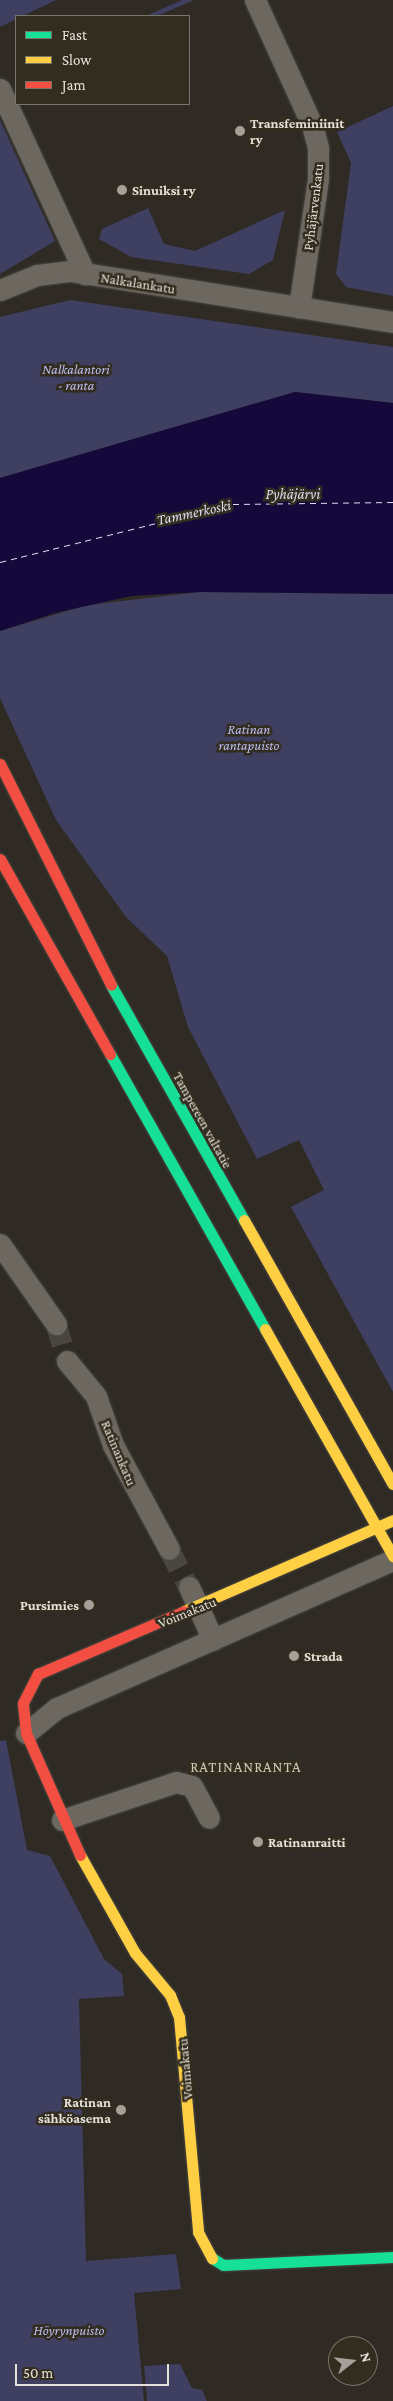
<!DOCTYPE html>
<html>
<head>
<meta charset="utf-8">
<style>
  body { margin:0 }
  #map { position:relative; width:393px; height:2401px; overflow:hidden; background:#2f2b24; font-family:"Crimson Pro",serif }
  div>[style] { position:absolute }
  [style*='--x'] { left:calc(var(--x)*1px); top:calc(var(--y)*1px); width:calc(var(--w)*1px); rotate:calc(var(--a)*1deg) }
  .green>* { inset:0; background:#3f3f61 }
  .water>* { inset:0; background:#15093b }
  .ferry>* { height:1px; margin-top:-0.5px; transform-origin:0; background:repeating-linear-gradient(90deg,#dbdcef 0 6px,transparent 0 11px) }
  .street-tunnel>* { height:21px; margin-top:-10.5px; transform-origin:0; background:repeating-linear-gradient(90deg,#4a463f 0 21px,transparent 0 32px) }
  .roads { filter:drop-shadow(0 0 1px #4b4742) drop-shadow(0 0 1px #4b4742) }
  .street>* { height:21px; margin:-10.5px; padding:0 10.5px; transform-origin:10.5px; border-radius:10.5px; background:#6c675f }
  .fast>* { height:11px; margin:-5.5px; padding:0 5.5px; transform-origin:5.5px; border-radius:5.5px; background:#16e098 }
  .slow>* { height:11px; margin:-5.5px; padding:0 5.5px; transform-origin:5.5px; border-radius:5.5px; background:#ffcf43 }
  .jam>* { height:11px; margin:-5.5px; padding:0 5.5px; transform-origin:5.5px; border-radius:5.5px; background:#f24e42 }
  .dots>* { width:14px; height:14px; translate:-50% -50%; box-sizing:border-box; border:2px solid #332d1f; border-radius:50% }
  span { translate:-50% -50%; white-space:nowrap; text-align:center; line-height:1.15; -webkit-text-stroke:5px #332d1f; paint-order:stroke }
  .poi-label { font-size:14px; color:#e5e1d9; font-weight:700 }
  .left { translate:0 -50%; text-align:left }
  .right { translate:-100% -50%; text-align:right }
  .street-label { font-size:14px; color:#e5e1d9 }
  .park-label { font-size:14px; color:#bbbef4; font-style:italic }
  .water-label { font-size:15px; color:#dbdcef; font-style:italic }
  .neighbourhood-label { font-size:15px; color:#d0c8b7; letter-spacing:1px }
  .legend { position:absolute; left:15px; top:15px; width:175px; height:90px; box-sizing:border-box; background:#332d1f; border:1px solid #7a7569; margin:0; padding:6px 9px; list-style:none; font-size:15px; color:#e5e1d9 }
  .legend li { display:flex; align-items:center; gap:10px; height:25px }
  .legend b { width:25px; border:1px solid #7a7569 }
  .north { position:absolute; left:328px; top:2336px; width:50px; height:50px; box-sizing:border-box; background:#332d1f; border:1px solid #7a7569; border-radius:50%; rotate:74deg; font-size:14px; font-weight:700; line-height:20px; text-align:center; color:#e5e1d9 }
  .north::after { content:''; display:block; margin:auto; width:18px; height:22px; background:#a5a19a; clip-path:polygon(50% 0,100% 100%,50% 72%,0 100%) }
  .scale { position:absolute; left:15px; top:2364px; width:154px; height:22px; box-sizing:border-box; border:2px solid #e5e1d9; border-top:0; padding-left:6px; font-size:15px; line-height:18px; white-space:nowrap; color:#e5e1d9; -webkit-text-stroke:4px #332d1f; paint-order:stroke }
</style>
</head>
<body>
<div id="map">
  <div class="green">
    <i style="clip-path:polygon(0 0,56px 0,0 27px)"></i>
    <i style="clip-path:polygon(182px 0,194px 0,157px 16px,146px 16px)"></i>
    <i style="clip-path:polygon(393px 106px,393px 296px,346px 287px,336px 274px,351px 163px,337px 132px)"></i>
    <i style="clip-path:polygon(0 120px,55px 241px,0 274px)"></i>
    <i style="clip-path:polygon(148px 208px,164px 244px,195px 251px,285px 210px,273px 260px,249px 274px,131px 257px,99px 239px,102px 229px)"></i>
    <i style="clip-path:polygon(70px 300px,393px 347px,393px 403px,295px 392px,0 478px,0 317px)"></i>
    <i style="clip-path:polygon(200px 592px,393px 594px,393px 1392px,291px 1207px,324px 1190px,299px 1140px,257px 1159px,188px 1027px,167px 956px,126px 917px,56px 820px,0 698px,0 631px,87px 605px)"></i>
    <i style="clip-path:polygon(6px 1740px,27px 1850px,50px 1856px,104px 1959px,122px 1974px,124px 1996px,79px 1999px,86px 2261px,176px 2254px,181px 2289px,134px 2293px,144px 2401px,0 2401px,0 1741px)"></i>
    <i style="clip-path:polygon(180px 2364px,192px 2388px,202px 2390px,207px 2401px,147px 2401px,144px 2366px)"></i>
  </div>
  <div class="water">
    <i style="clip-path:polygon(295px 392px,393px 403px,393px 594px,200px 592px,131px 596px,55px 613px,0 631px,0 478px)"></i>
  </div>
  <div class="ferry">
    <i style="--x:0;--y:562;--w:240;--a:-14"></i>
    <i style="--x:233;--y:504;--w:160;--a:-0.7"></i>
  </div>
  <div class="street-tunnel">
    <i style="--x:56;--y:1324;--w:39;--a:73"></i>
    <i style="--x:169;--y:1549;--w:43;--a:62.2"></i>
  </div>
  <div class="roads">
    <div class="street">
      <i style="--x:255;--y:0;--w:137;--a:65.5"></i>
      <i style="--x:312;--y:125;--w:24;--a:75"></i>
      <i style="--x:318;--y:148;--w:31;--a:90"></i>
      <i style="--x:318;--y:179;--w:130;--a:98.4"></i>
      <i style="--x:0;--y:89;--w:204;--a:65.3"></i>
      <i style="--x:0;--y:290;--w:40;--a:-22"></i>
      <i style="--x:37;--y:275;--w:34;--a:-7"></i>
      <i style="--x:71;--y:271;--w:326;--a:9"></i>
      <i style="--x:0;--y:1244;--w:98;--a:55"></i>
      <i style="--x:67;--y:1361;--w:45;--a:50.4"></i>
      <i style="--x:96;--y:1396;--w:52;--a:70.9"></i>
      <i style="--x:113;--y:1445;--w:118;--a:61.7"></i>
      <i style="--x:189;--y:1587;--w:58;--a:65.6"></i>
      <i style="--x:26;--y:1733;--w:40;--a:-39"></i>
      <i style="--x:57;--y:1708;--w:367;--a:-23.8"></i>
      <i style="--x:62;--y:1820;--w:120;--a:-18.4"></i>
      <i style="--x:176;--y:1782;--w:16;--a:14"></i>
      <i style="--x:192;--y:1786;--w:36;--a:62"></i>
    </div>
    <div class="fast">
      <i style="--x:111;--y:985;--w:270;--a:60.5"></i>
      <i style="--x:110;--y:1054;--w:316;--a:60.6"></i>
      <i style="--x:212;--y:2258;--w:13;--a:32"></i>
      <i style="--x:223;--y:2265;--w:170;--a:-2.7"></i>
    </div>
    <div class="slow">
      <i style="--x:244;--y:1220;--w:303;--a:60.6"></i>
      <i style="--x:265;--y:1329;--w:261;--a:60.6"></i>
      <i style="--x:184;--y:1611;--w:228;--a:-23.5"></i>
      <i style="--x:80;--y:1855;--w:112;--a:60.7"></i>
      <i style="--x:135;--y:1953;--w:55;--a:50.2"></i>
      <i style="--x:170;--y:1995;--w:24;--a:68"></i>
      <i style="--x:179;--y:2017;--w:216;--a:84.9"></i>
      <i style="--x:198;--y:2232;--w:30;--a:62"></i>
    </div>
    <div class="jam">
      <i style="--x:0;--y:764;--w:247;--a:63.3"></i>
      <i style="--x:0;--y:859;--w:224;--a:60.6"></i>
      <i style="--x:80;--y:1855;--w:133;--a:-113.9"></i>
      <i style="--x:26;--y:1733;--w:30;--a:-96"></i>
      <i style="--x:23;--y:1703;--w:33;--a:-63"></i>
      <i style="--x:38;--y:1674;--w:159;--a:-23.3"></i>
    </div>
  </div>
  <div class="dots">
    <i style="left:240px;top:131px;background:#a5a19a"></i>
    <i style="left:122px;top:190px;background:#a5a19a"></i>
    <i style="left:89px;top:1605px;background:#a5a19a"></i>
    <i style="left:294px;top:1656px;background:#a5a19a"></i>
    <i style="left:258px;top:1842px;background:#a5a19a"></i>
    <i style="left:121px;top:2110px;background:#a5a19a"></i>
  </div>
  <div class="poi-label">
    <span class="left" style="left:250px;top:131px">Transfeminiinit<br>ry</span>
    <span class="left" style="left:132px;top:190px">Sinuiksi ry</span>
    <span class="right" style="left:79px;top:1605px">Pursimies</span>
    <span class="left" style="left:304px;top:1656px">Strada</span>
    <span class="left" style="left:268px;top:1842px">Ratinanraitti</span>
    <span class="right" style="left:111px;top:2110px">Ratinan<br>sähköasema</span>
  </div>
  <div class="street-label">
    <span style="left:313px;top:207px;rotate:-83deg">Pyhäjärvenkatu</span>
    <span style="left:138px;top:283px;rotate:9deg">Nalkalankatu</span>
    <span style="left:203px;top:1120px;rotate:61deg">Tampereen valtatie</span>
    <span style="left:119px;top:1453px;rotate:67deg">Ratinankatu</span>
    <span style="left:187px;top:1612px;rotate:-22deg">Voimakatu</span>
    <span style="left:185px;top:2069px;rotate:-95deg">Voimakatu</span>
  </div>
  <div class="park-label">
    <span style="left:76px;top:377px">Nalkalantori<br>- ranta</span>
    <span style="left:249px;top:737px">Ratinan<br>rantapuisto</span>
    <span style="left:69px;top:2330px">Höyrynpuisto</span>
  </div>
  <div class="water-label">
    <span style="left:293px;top:495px">Pyhäjärvi</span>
    <span style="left:194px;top:513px;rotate:-12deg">Tammerkoski</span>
  </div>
  <div class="neighbourhood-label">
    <span style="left:246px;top:1768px">RATINANRANTA</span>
  </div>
  <ul class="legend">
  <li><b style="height:6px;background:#16e098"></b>Fast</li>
  <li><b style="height:6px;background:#ffcf43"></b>Slow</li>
  <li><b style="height:6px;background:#f24e42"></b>Jam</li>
  </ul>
  <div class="north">N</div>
  <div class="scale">50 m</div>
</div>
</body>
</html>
